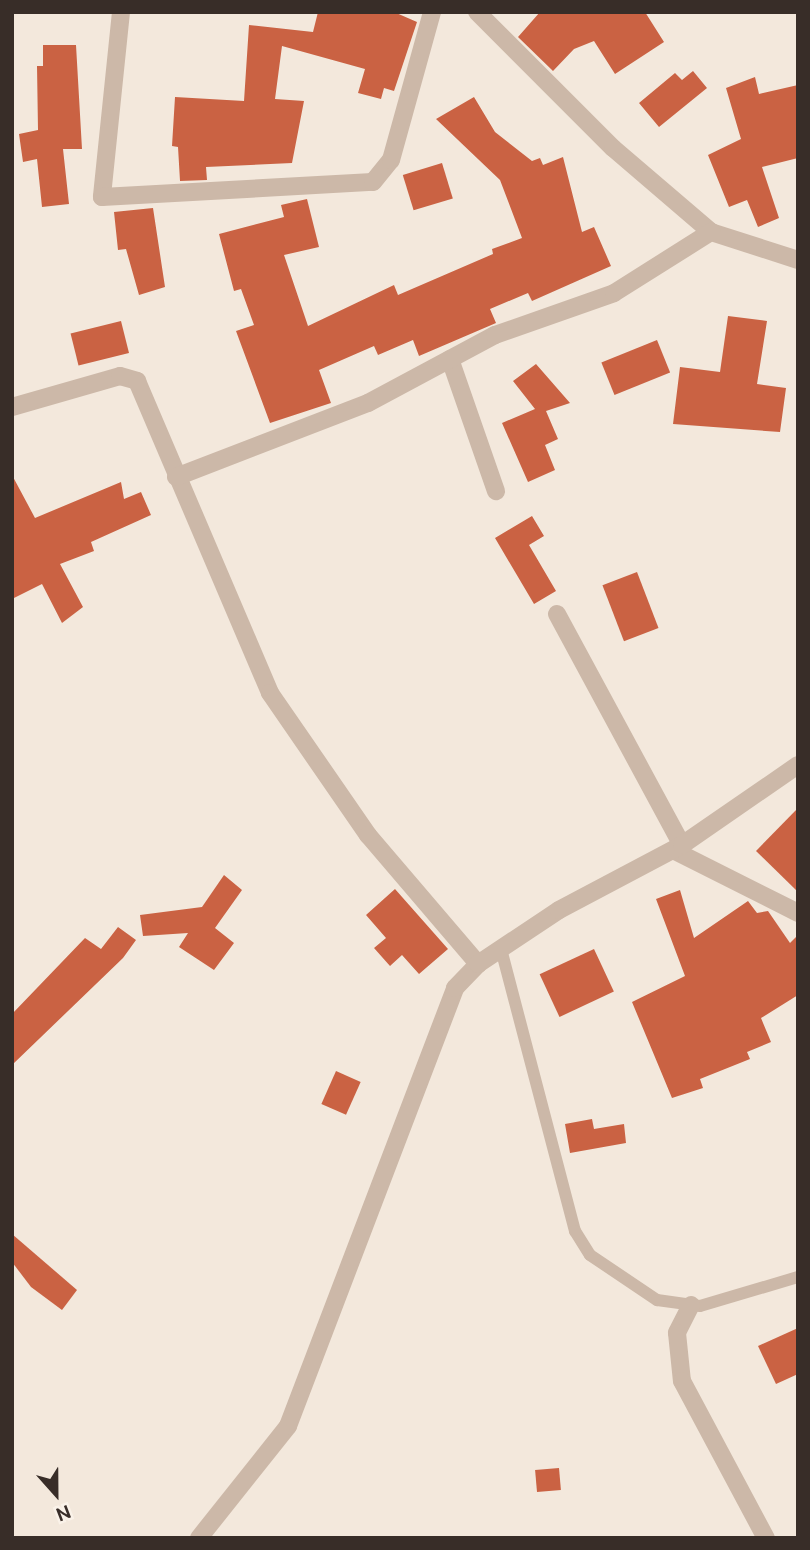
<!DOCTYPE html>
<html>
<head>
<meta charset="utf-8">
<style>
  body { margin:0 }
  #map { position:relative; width:810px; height:1550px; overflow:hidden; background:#f3e8dc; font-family:Ubuntu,sans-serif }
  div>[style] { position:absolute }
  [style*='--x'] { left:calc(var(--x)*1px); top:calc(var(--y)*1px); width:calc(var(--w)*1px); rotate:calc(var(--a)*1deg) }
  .building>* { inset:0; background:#ca6243; transform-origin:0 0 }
  .service>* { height:12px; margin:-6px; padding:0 6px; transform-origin:6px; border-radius:6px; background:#ccb8a8 }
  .pedestrian>* { height:18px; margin:-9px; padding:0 9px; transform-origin:9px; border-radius:9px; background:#ccb8a8 }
  .minor>* { height:18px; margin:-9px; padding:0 9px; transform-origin:9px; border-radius:9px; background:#ccb8a8 }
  span { translate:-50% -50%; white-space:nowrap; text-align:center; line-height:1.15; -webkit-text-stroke:7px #faf2e9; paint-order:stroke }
  .frame { position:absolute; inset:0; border:14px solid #382d28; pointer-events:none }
  .north { position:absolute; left:21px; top:1459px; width:70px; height:70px; -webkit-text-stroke:5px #faf2e9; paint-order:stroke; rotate:159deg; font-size:19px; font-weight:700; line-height:28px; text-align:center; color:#382d28 }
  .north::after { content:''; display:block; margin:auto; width:24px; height:32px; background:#382d28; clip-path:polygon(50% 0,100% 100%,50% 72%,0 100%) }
</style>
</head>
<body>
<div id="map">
  <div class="building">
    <i style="clip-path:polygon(318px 12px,394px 12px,417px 22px,394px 91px,384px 88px,381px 99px,358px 93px,365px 69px,282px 46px,275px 99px,304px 101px,292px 163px,206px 167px,207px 180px,180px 181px,178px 147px,172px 146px,175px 97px,244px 101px,249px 25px,313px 32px)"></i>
    <i style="clip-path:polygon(540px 12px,645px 12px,664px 42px,615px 74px,594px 41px,574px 49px,553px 71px,518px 37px)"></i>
    <i style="clip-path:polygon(43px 45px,76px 45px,82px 149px,63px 149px,69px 204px,42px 207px,37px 159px,23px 162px,19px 134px,38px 130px,37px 66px,43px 66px)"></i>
    <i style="clip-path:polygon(693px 71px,707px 88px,659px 127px,639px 103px,675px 73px,682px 80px)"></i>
    <i style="clip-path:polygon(755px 77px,759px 94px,798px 85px,798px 158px,762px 167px,779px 218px,758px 227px,747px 200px,729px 207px,708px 155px,741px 139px,726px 88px)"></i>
    <i style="clip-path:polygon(474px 97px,495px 132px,532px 161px,540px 158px,543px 165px,563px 157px,582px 232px,594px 227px,611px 266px,532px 301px,528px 293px,490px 309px,496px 323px,419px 356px,413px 340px,378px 355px,374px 346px,319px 370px,331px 403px,270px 423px,236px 331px,254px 325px,241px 289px,234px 291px,219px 234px,284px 217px,281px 205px,307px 199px,319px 247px,284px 255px,308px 326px,394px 285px,398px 295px,493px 254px,492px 249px,522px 238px,500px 180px,436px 119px)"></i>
    <i style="left:442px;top:163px;width:37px;height:41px;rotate:73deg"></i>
    <i style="clip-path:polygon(153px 208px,165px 287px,139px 295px,126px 249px,118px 250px,114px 212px)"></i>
    <i style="clip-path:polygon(728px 316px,767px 321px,757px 384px,786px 388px,780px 432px,673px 424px,680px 367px,720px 372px)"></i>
    <i style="left:121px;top:321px;width:33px;height:52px;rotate:76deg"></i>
    <i style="left:657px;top:340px;width:35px;height:60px;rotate:68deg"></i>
    <i style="clip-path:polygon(536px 364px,570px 403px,546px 411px,558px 439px,545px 445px,555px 470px,528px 482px,502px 423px,535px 409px,513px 381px)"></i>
    <i style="clip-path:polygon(12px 475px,35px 518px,121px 482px,124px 499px,141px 492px,151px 515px,91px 542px,94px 551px,60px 564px,83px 607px,62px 623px,42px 584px,12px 599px)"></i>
    <i style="clip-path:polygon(532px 516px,544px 536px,529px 545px,556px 591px,534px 604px,495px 538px)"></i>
    <i style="left:637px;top:572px;width:60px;height:37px;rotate:69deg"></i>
    <i style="clip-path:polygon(798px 808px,798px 892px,756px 851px)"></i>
    <i style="clip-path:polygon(224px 875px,242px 890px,215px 928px,234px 943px,214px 970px,179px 947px,188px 933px,143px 936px,140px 915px,202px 907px)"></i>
    <i style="clip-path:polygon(395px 889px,448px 949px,419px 974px,402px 955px,390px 966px,374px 948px,386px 938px,366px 915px)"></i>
    <i style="clip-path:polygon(680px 890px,694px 938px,748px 901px,757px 913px,768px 911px,790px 943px,798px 935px,798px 995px,761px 1018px,771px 1042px,747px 1052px,750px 1059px,700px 1079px,703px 1088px,672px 1098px,632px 1002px,685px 976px,656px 899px)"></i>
    <i style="clip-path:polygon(118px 927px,136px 940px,123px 958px,12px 1065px,12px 1014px,85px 938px,101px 949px)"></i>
    <i style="left:594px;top:949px;width:47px;height:60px;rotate:65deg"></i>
    <i style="left:336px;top:1071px;width:27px;height:36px;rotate:24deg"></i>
    <i style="clip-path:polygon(592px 1119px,594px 1129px,624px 1124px,626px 1143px,570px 1153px,565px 1124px)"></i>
    <i style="clip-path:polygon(12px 1234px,77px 1290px,62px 1310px,31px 1287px,12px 1262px)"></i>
    <i style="clip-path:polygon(798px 1328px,798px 1374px,776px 1384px,758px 1346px)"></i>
    <i style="left:559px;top:1468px;width:22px;height:24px;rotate:85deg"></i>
  </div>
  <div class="service">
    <i style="--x:501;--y:949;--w:292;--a:75.3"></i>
    <i style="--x:575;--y:1231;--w:28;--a:58"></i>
    <i style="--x:590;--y:1255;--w:81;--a:33.9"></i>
    <i style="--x:657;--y:1300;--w:43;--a:7.9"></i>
    <i style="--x:700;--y:1306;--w:102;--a:-16.5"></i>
  </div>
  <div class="pedestrian">
    <i style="--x:691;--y:1305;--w:31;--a:117"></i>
    <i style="--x:677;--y:1333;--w:48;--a:84.1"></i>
    <i style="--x:682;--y:1381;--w:178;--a:61.9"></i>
  </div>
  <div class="minor">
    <i style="--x:121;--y:12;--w:186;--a:95.9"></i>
    <i style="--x:102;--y:197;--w:271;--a:-3.2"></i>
    <i style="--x:373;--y:182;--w:28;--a:-51"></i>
    <i style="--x:391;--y:160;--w:154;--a:-74.5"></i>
    <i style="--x:477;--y:12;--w:192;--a:45"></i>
    <i style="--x:613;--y:148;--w:129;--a:40.6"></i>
    <i style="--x:711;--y:232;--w:91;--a:17.8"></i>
    <i style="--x:450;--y:359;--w:140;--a:70.8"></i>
    <i style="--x:12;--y:407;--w:112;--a:-16"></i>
    <i style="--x:120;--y:376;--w:18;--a:16"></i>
    <i style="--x:137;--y:381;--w:339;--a:66.9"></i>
    <i style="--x:270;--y:693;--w:173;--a:55.4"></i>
    <i style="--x:368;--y:835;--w:170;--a:49.5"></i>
    <i style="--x:176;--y:477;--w:206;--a:-21.1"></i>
    <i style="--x:368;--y:403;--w:144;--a:-28.2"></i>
    <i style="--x:495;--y:335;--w:126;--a:-19.4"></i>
    <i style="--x:614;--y:293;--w:115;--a:-32.2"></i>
    <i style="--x:557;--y:614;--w:263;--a:61.6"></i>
    <i style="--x:673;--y:850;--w:140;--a:26.7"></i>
    <i style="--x:199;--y:1538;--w:143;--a:-51.5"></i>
    <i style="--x:288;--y:1426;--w:469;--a:-69.1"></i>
    <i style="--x:455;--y:988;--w:33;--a:-46"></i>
    <i style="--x:478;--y:964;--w:97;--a:-33.7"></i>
    <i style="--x:559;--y:910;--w:139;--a:-27.9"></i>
    <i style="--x:682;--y:845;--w:141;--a:-34.6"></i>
  </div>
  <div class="frame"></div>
  <div class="north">N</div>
</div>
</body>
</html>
